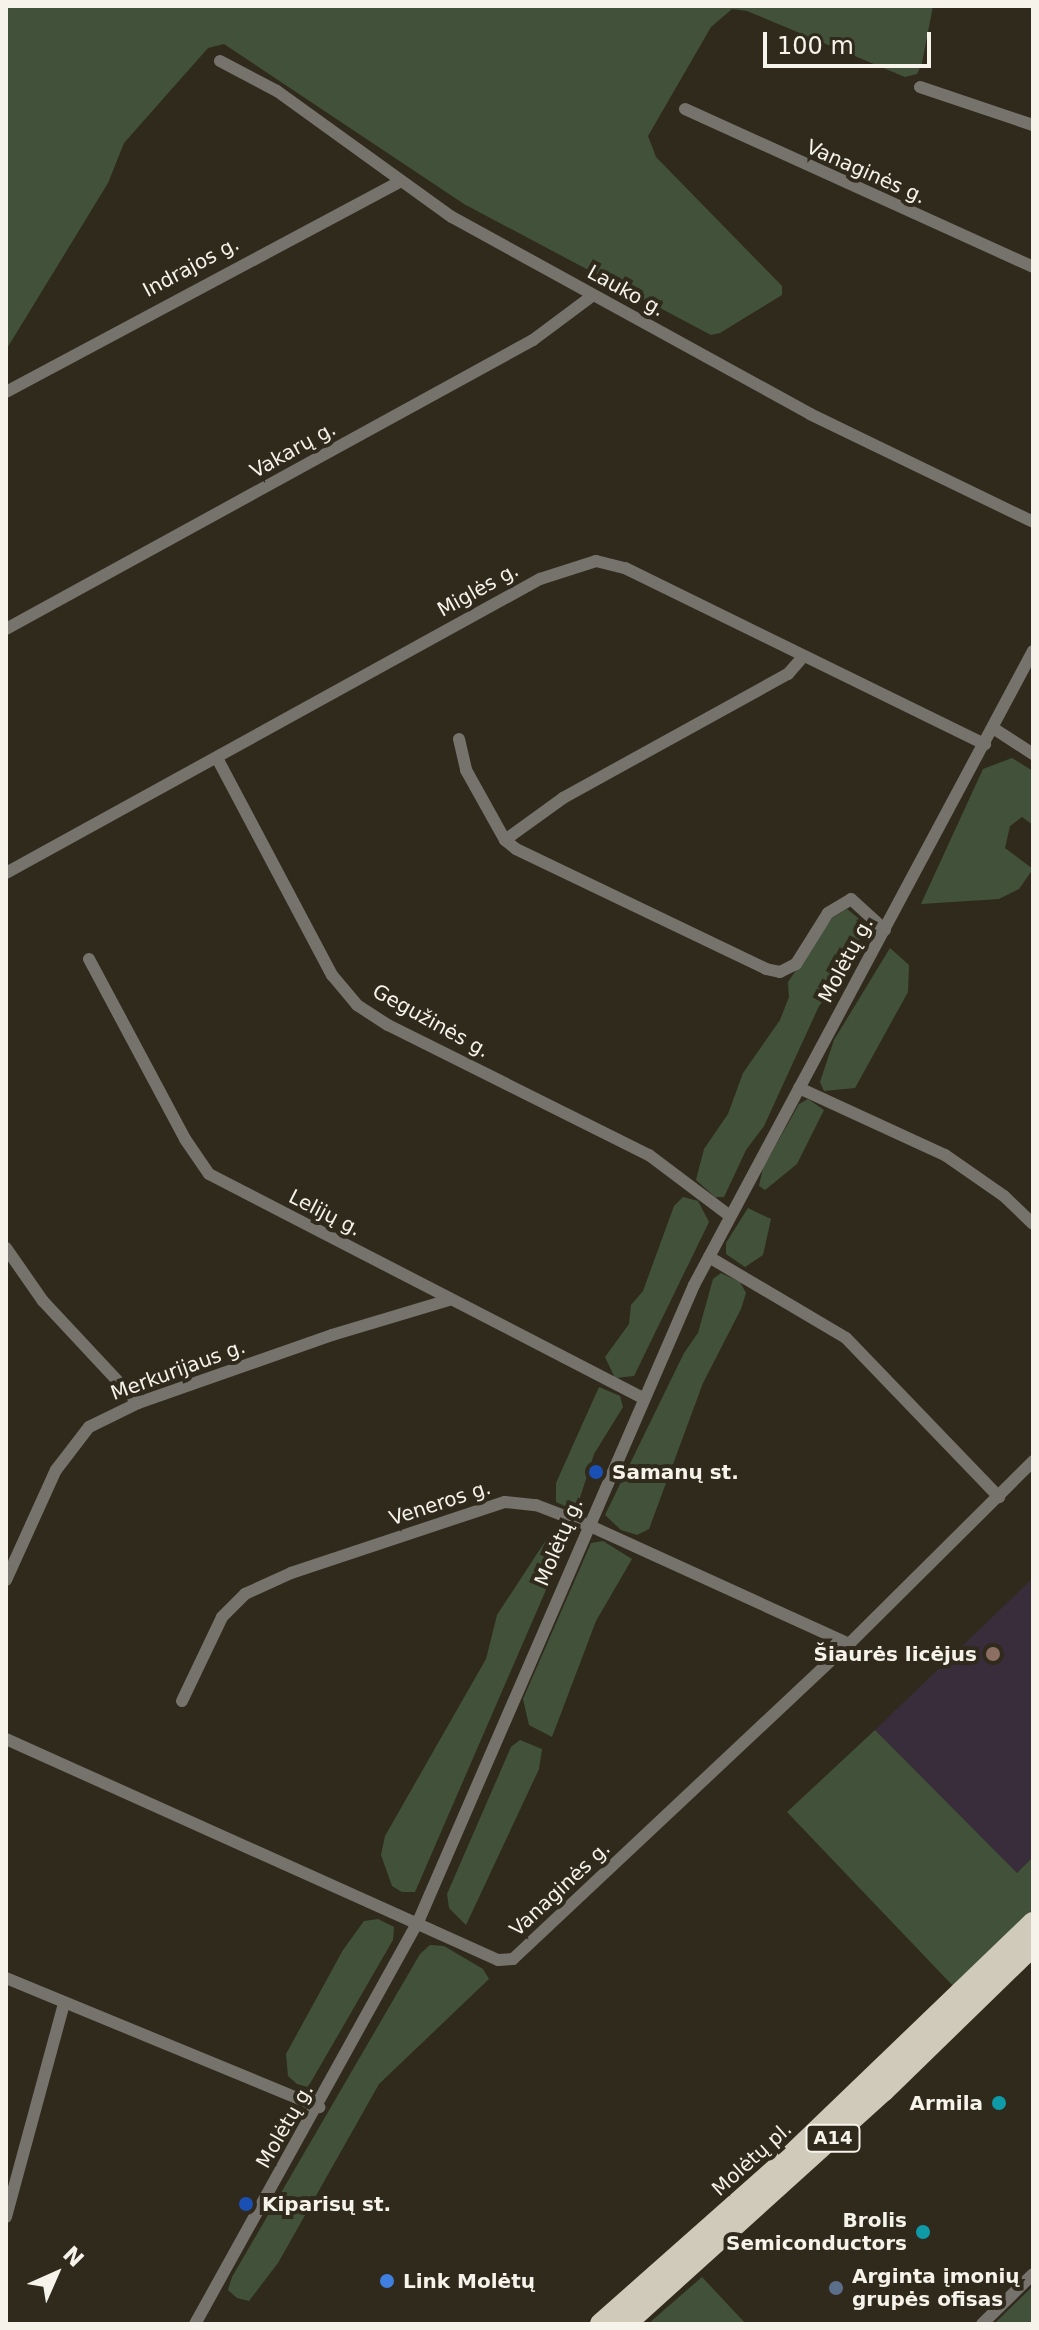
<!DOCTYPE html>
<html>
<head>
<meta charset="utf-8">
<style>
  body { margin:0 }
  #map { position:relative; width:1039px; height:2330px; overflow:hidden; background:#302a1d; font-family:"DejaVu Sans",sans-serif }
  div>[style] { position:absolute }
  [style*='--x'] { left:calc(var(--x)*1px); top:calc(var(--y)*1px); width:calc(var(--w)*1px); rotate:calc(var(--a)*1deg) }
  .education>* { inset:0; background:#392d3b }
  .green>* { inset:0; background:#42523a }
  .minor>* { height:12px; margin:-6px; padding:0 6px; transform-origin:6px; border-radius:6px; background:#76736c }
  .trunk>* { height:22px; margin:-11px; padding:0 11px; transform-origin:11px; border-radius:11px; background:#d0cabb }
  .dots>* { width:22px; height:22px; translate:-50% -50%; box-sizing:border-box; border:4px solid #302a1d; border-radius:50% }
  span { translate:-50% -50%; white-space:nowrap; text-align:center; line-height:1.15; -webkit-text-stroke:8px #302a1d; paint-order:stroke }
  .shield-label span { padding:2px 6px; background:#302a1d; border:2px solid; border-radius:6px; -webkit-text-stroke-width:0 }
  .shield-label { font-size:18px; color:#f6f3ea; font-weight:700 }
  .street-label { font-size:20px; color:#f6f3ea }
  .poi-label { font-size:20px; color:#f6f3ea; font-weight:700 }
  .left { translate:0 -50%; text-align:left }
  .right { translate:-100% -50%; text-align:right }
  .frame { position:absolute; inset:0; border:8px solid #f6f3ea; pointer-events:none }
  .north { position:absolute; left:16px; top:2234px; width:80px; height:80px; -webkit-text-stroke:6px #302a1d; paint-order:stroke; rotate:45deg; font-size:22px; font-weight:700; line-height:32px; text-align:center; color:#f6f3ea }
  .north::after { content:''; display:block; margin:auto; width:28px; height:36px; background:#f6f3ea; clip-path:polygon(50% 0,100% 100%,50% 72%,0 100%) }
  .scale { position:absolute; left:763px; top:32px; width:168px; height:36px; box-sizing:border-box; border:4px solid #f6f3ea; border-top:0; padding-left:10px; font-size:24px; line-height:28px; white-space:nowrap; color:#f6f3ea; -webkit-text-stroke:6px #302a1d; paint-order:stroke }
</style>
</head>
<body>
<div id="map">
  <div class="education">
    <i style="clip-path:polygon(1033px 1578px,1033px 1857px,1017px 1873px,875px 1730px)"></i>
  </div>
  <div class="green">
    <i style="clip-path:polygon(6px 6px,933px 6px,922px 63px,917px 74px,905px 77px,747px 11px,732px 9px,711px 27px,648px 136px,656px 157px,782px 286px,782px 295px,720px 333px,711px 335px,464px 204px,224px 44px,208px 48px,124px 143px,108px 183px,6px 350px)"></i>
    <i style="clip-path:polygon(1012px 758px,1033px 771px,1033px 825px,1022px 817px,1010px 826px,1005px 848px,1033px 869px,1019px 889px,999px 899px,921px 904px,983px 769px)"></i>
    <i style="clip-path:polygon(847px 909px,864px 923px,858px 945px,841px 979px,819px 1006px,764px 1126px,746px 1150px,724px 1197px,715px 1197px,696px 1180px,704px 1149px,728px 1114px,743px 1073px,780px 1020px,789px 997px,788px 982px,832px 918px)"></i>
    <i style="clip-path:polygon(890px 948px,909px 965px,908px 992px,855px 1088px,824px 1091px,820px 1082px,834px 1040px)"></i>
    <i style="clip-path:polygon(808px 1099px,824px 1110px,797px 1164px,765px 1190px,759px 1186px,763px 1168px,799px 1104px)"></i>
    <i style="clip-path:polygon(683px 1197px,698px 1201px,709px 1222px,634px 1376px,615px 1378px,605px 1357px,629px 1324px,631px 1305px,643px 1291px,674px 1206px)"></i>
    <i style="clip-path:polygon(748px 1208px,771px 1219px,763px 1255px,745px 1267px,726px 1254px,726px 1243px)"></i>
    <i style="clip-path:polygon(721px 1273px,740px 1282px,746px 1293px,741px 1309px,703px 1383px,649px 1529px,637px 1535px,621px 1530px,605px 1515px,684px 1353px,698px 1333px,713px 1279px)"></i>
    <i style="clip-path:polygon(599px 1387px,620px 1396px,623px 1407px,594px 1454px,578px 1504px,569px 1508px,556px 1502px,556px 1483px)"></i>
    <i style="clip-path:polygon(566px 1531px,565px 1546px,415px 1892px,402px 1892px,392px 1886px,381px 1855px,385px 1836px,486px 1659px,497px 1615px,548px 1537px)"></i>
    <i style="clip-path:polygon(603px 1541px,632px 1559px,596px 1621px,552px 1737px,529px 1725px,523px 1699px,591px 1543px)"></i>
    <i style="clip-path:polygon(875px 1730px,1017px 1873px,1033px 1857px,1033px 1909px,954px 1987px,787px 1812px)"></i>
    <i style="clip-path:polygon(520px 1740px,542px 1749px,539px 1769px,466px 1925px,449px 1908px,447px 1894px,511px 1747px)"></i>
    <i style="clip-path:polygon(378px 1919px,394px 1927px,393px 1940px,308px 2087px,297px 2084px,288px 2076px,286px 2054px,343px 1950px,364px 1921px)"></i>
    <i style="clip-path:polygon(430px 1945px,444px 1946px,483px 1969px,489px 1979px,379px 2084px,278px 2263px,249px 2301px,237px 2298px,228px 2290px,232px 2277px,420px 1954px)"></i>
    <i style="clip-path:polygon(702px 2277px,746px 2324px,648px 2324px)"></i>
    <i style="clip-path:polygon(1033px 2286px,1033px 2324px,994px 2324px)"></i>
  </div>
  <div class="minor">
    <i style="--x:220;--y:61;--w:64;--a:27.8"></i>
    <i style="--x:277;--y:91;--w:216;--a:35.8"></i>
    <i style="--x:452;--y:217;--w:409;--a:28.8"></i>
    <i style="--x:810;--y:414;--w:248;--a:25.8"></i>
    <i style="--x:920;--y:87;--w:119;--a:18.6"></i>
    <i style="--x:685;--y:109;--w:382;--a:24.4"></i>
    <i style="--x:6;--y:392;--w:444;--a:-28.1"></i>
    <i style="--x:6;--y:629;--w:601;--a:-28.74"></i>
    <i style="--x:533;--y:340;--w:74;--a:-36.7"></i>
    <i style="--x:993;--y:728;--w:48;--a:33"></i>
    <i style="--x:459;--y:739;--w:32;--a:77"></i>
    <i style="--x:466;--y:770;--w:80;--a:60.9"></i>
    <i style="--x:505;--y:840;--w:14;--a:39"></i>
    <i style="--x:516;--y:849;--w:277;--a:25.6"></i>
    <i style="--x:766;--y:969;--w:14;--a:12"></i>
    <i style="--x:780;--y:972;--w:18;--a:-27"></i>
    <i style="--x:796;--y:964;--w:60;--a:-57.9"></i>
    <i style="--x:828;--y:913;--w:27;--a:-31"></i>
    <i style="--x:851;--y:899;--w:46;--a:42.4"></i>
    <i style="--x:217;--y:758;--w:246;--a:62.1"></i>
    <i style="--x:332;--y:975;--w:39;--a:50"></i>
    <i style="--x:357;--y:1005;--w:37;--a:33"></i>
    <i style="--x:388;--y:1025;--w:292;--a:26.5"></i>
    <i style="--x:649;--y:1155;--w:101;--a:37"></i>
    <i style="--x:505;--y:840;--w:72;--a:-35.9"></i>
    <i style="--x:563;--y:798;--w:257;--a:-28.9"></i>
    <i style="--x:788;--y:674;--w:23;--a:-49"></i>
    <i style="--x:6;--y:873;--w:610;--a:-28.84"></i>
    <i style="--x:540;--y:579;--w:59;--a:-17.8"></i>
    <i style="--x:596;--y:561;--w:30;--a:14"></i>
    <i style="--x:625;--y:568;--w:401;--a:26.1"></i>
    <i style="--x:89;--y:959;--w:204;--a:61.9"></i>
    <i style="--x:185;--y:1139;--w:42;--a:55.6"></i>
    <i style="--x:209;--y:1174;--w:488;--a:27.3"></i>
    <i style="--x:799;--y:1088;--w:161;--a:24.7"></i>
    <i style="--x:945;--y:1155;--w:72;--a:34.8"></i>
    <i style="--x:1004;--y:1196;--w:40;--a:44"></i>
    <i style="--x:6;--y:1248;--w:65;--a:55.1"></i>
    <i style="--x:43;--y:1301;--w:139;--a:47"></i>
    <i style="--x:709;--y:1257;--w:159;--a:30.6"></i>
    <i style="--x:846;--y:1338;--w:221;--a:46.1"></i>
    <i style="--x:6;--y:1580;--w:121;--a:-65.6"></i>
    <i style="--x:56;--y:1470;--w:54;--a:-52.5"></i>
    <i style="--x:89;--y:1427;--w:55;--a:-26.1"></i>
    <i style="--x:138;--y:1403;--w:206;--a:-19.3"></i>
    <i style="--x:332;--y:1335;--w:122;--a:-16.7"></i>
    <i style="--x:182;--y:1701;--w:93;--a:-64.5"></i>
    <i style="--x:222;--y:1617;--w:33;--a:-45"></i>
    <i style="--x:245;--y:1594;--w:51;--a:-24.5"></i>
    <i style="--x:291;--y:1573;--w:225;--a:-18.4"></i>
    <i style="--x:505;--y:1502;--w:31;--a:6"></i>
    <i style="--x:536;--y:1505;--w:56;--a:21"></i>
    <i style="--x:588;--y:1525;--w:287;--a:24.5"></i>
    <i style="--x:6;--y:1739;--w:539;--a:24.19"></i>
    <i style="--x:498;--y:1960;--w:15;--a:-4"></i>
    <i style="--x:513;--y:1959;--w:461;--a:-43.2"></i>
    <i style="--x:849;--y:1644;--w:260;--a:-44.8"></i>
    <i style="--x:6;--y:1978;--w:339;--a:22.4"></i>
    <i style="--x:6;--y:2217;--w:222;--a:-74.8"></i>
    <i style="--x:195;--y:2324;--w:460;--a:-61"></i>
    <i style="--x:418;--y:1922;--w:694;--a:-66.57"></i>
    <i style="--x:694;--y:1285;--w:719;--a:-61.87"></i>
    <i style="--x:982;--y:2324;--w:71;--a:-44.4"></i>
  </div>
  <div class="trunk">
    <i style="--x:601;--y:2324;--w:255;--a:-41.5"></i>
    <i style="--x:792;--y:2155;--w:335;--a:-43.9"></i>
    <i style="--x:625;--y:2324;--w:348;--a:-42.1"></i>
    <i style="--x:883;--y:2091;--w:209;--a:-44.2"></i>
  </div>
  <div class="dots">
    <i style="left:596px;top:1472px;background:#1a4fb4"></i>
    <i style="left:993px;top:1654px;background:#8d6e63"></i>
    <i style="left:999px;top:2103px;background:#0f9aa8"></i>
    <i style="left:246px;top:2204px;background:#1a4fb4"></i>
    <i style="left:923px;top:2232px;background:#0f9aa8"></i>
    <i style="left:387px;top:2281px;background:#3f7fe0"></i>
    <i style="left:836px;top:2288px;background:#5c6f8a"></i>
  </div>
  <div class="shield-label">
    <span style="left:833px;top:2138px">A14</span>
  </div>
  <div class="street-label">
    <span style="left:866px;top:172px;rotate:24deg">Vanaginės g.</span>
    <span style="left:191px;top:267px;rotate:-28deg">Indrajos g.</span>
    <span style="left:626px;top:291px;rotate:29deg">Lauko g.</span>
    <span style="left:293px;top:450px;rotate:-29deg">Vakarų g.</span>
    <span style="left:478px;top:590px;rotate:-29deg">Miglės g.</span>
    <span style="left:846px;top:960px;rotate:-62deg">Molėtų g.</span>
    <span style="left:431px;top:1021px;rotate:29deg">Gegužinės g.</span>
    <span style="left:325px;top:1213px;rotate:27deg">Lelijų g.</span>
    <span style="left:178px;top:1370px;rotate:-20deg">Merkurijaus g.</span>
    <span style="left:440px;top:1503px;rotate:-18deg">Veneros g.</span>
    <span style="left:559px;top:1542px;rotate:-67deg">Molėtų g.</span>
    <span style="left:560px;top:1889px;rotate:-43deg">Vanaginės g.</span>
    <span style="left:285px;top:2126px;rotate:-60deg">Molėtų g.</span>
    <span style="left:752px;top:2159px;rotate:-42deg">Molėtų pl.</span>
  </div>
  <div class="poi-label">
    <span class="left" style="left:612px;top:1472px">Samanų st.</span>
    <span class="right" style="left:977px;top:1654px">Šiaurės licėjus</span>
    <span class="right" style="left:983px;top:2103px">Armila</span>
    <span class="left" style="left:262px;top:2204px">Kiparisų st.</span>
    <span class="right" style="left:907px;top:2232px">Brolis<br>Semiconductors</span>
    <span class="left" style="left:852px;top:2288px">Arginta įmonių<br>grupės ofisas</span>
    <span class="left" style="left:403px;top:2281px">Link Molėtų</span>
  </div>
  <div class="frame"></div>
  <div class="north">N</div>
  <div class="scale">100 m</div>
</div>
</body>
</html>
